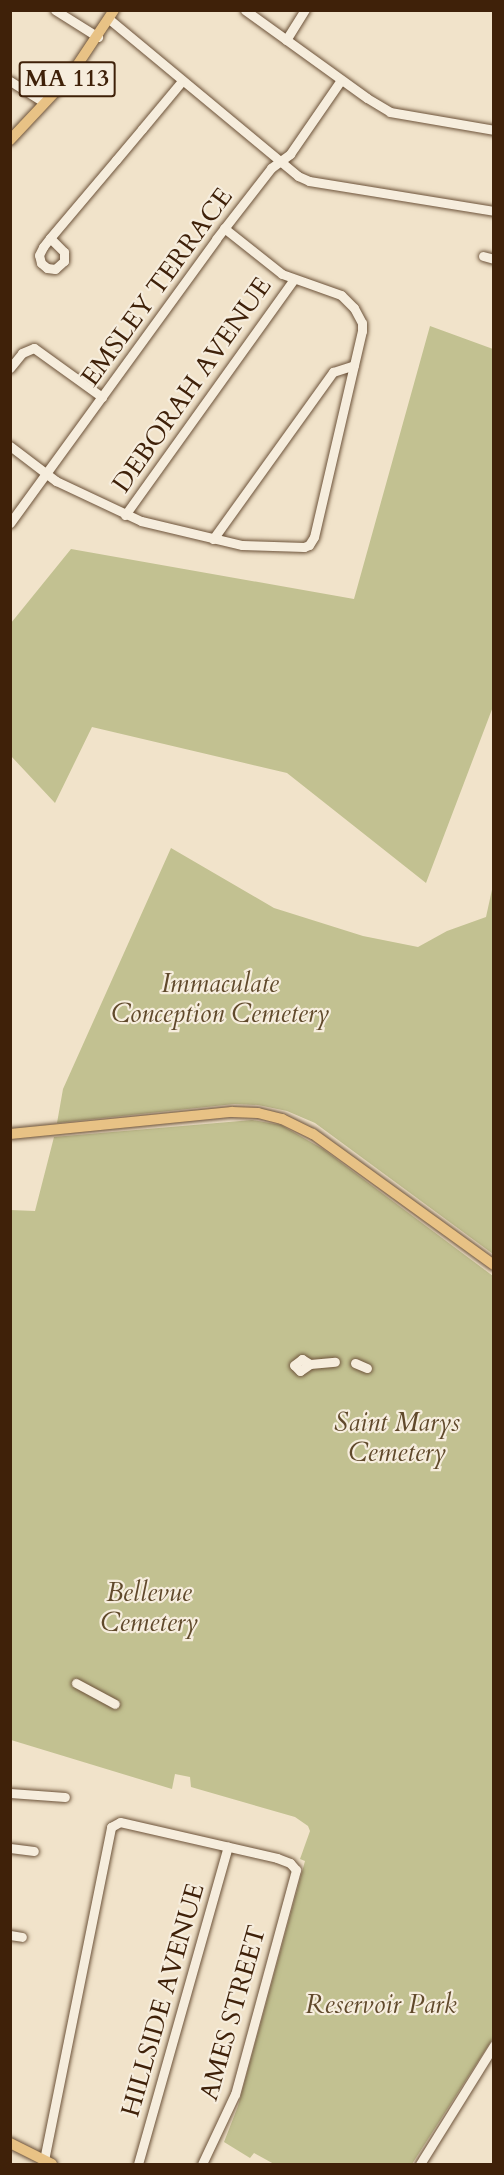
<!DOCTYPE html>
<html>
<head>
<meta charset="utf-8">
<style>
  body { margin:0 }
  #map { position:relative; width:504px; height:2175px; overflow:hidden; background:#f1e3ca; font-family:Cardo,serif }
  div>[style] { position:absolute }
  [style*='--x'] { left:calc(var(--x)*1px); top:calc(var(--y)*1px); width:calc(var(--w)*1px); rotate:calc(var(--a)*1deg) }
  .green>* { inset:0; background:#c2c191 }
  .roads { filter:drop-shadow(0 0 2px #6c5239) drop-shadow(0 0 2px #6c5239) }
  .minor>* { height:9px; margin:-4.5px; padding:0 4.5px; transform-origin:4.5px; border-radius:4.5px; background:#f6eddd }
  .major>* { height:10px; margin:-5px; padding:0 5px; transform-origin:5px; border-radius:5px; background:#e8c285 }
  span { translate:-50% -50%; white-space:nowrap; text-align:center; line-height:1.15; -webkit-text-stroke:4.5px #f6eddd; paint-order:stroke }
  .shield-label span { padding:2px 4px; background:#f6eddd; border:2px solid; border-radius:4px; -webkit-text-stroke-width:0 }
  .shield-label { font-size:24px; color:#3f2109; font-weight:700 }
  .street-label { font-size:26px; color:#3f2109 }
  .park-label { font-size:26px; color:#60492b; font-style:italic }
  .frame { position:absolute; inset:0; border:12px solid #3f2109; pointer-events:none }
</style>
</head>
<body>
<div id="map">
  <div class="green">
    <i style="clip-path:polygon(430px 326px,493px 349px,494px 704px,426px 883px,287px 773px,92px 727px,55px 803px,11px 756px,11px 623px,71px 549px,354px 599px)"></i>
    <i style="clip-path:polygon(171px 848px,274px 908px,363px 936px,418px 947px,447px 931px,486px 917px,493px 885px,493px 1254px,315px 1123px,287px 1111px,258px 1105px,234px 1104px,57px 1123px,63px 1089px)"></i>
    <i style="clip-path:polygon(252px 1120px,281px 1125px,323px 1149px,493px 1276px,493px 2038px,412px 2164px,274px 2164px,254px 2153px,250px 2158px,224px 2142px,238px 2106px,305px 1861px,300px 1859px,310px 1831px,308px 1826px,295px 1817px,191px 1787px,190px 1777px,175px 1774px,172px 1789px,11px 1740px,10px 1210px,35px 1211px,54px 1137px)"></i>
  </div>
  <div class="roads">
    <div class="minor">
      <i style="--x:55;--y:10;--w:51;--a:32.1"></i>
      <i style="--x:245;--y:10;--w:150;--a:35.8"></i>
      <i style="--x:367;--y:98;--w:27;--a:31"></i>
      <i style="--x:390;--y:112;--w:106;--a:9.8"></i>
      <i style="--x:109;--y:19;--w:246;--a:39.7"></i>
      <i style="--x:298;--y:176;--w:12;--a:24"></i>
      <i style="--x:309;--y:181;--w:187;--a:9.2"></i>
      <i style="--x:286;--y:40;--w:36;--a:-58"></i>
      <i style="--x:10;--y:81;--w:40;--a:32"></i>
      <i style="--x:50;--y:238;--w:20;--a:45"></i>
      <i style="--x:64;--y:252;--w:9;--a:90"></i>
      <i style="--x:64;--y:261;--w:12;--a:138"></i>
      <i style="--x:55;--y:269;--w:8;--a:-173"></i>
      <i style="--x:47;--y:268;--w:8;--a:-140"></i>
      <i style="--x:41;--y:263;--w:8;--a:-104"></i>
      <i style="--x:39;--y:255;--w:9;--a:-63"></i>
      <i style="--x:43;--y:247;--w:11;--a:-52"></i>
      <i style="--x:50;--y:238;--w:102;--a:-49.8"></i>
      <i style="--x:116;--y:160;--w:40;--a:-50"></i>
      <i style="--x:142;--y:129;--w:62;--a:-50.2"></i>
      <i style="--x:483;--y:256;--w:11;--a:15"></i>
      <i style="--x:10;--y:368;--w:19;--a:-51"></i>
      <i style="--x:22;--y:353;--w:13;--a:-23"></i>
      <i style="--x:34;--y:348;--w:84;--a:35.8"></i>
      <i style="--x:10;--y:446;--w:58;--a:37.3"></i>
      <i style="--x:56;--y:481;--w:94;--a:25.2"></i>
      <i style="--x:141;--y:521;--w:104;--a:13.4"></i>
      <i style="--x:242;--y:545;--w:62;--a:1.8"></i>
      <i style="--x:304;--y:547;--w:5;--a:-22"></i>
      <i style="--x:309;--y:545;--w:9;--a:-58"></i>
      <i style="--x:314;--y:537;--w:212;--a:-76.9"></i>
      <i style="--x:362;--y:331;--w:8;--a:-90"></i>
      <i style="--x:362;--y:323;--w:17;--a:-118"></i>
      <i style="--x:354;--y:308;--w:18;--a:-135"></i>
      <i style="--x:341;--y:295;--w:63;--a:-160.4"></i>
      <i style="--x:282;--y:274;--w:74;--a:-141.6"></i>
      <i style="--x:125;--y:515;--w:289;--a:-54.4"></i>
      <i style="--x:10;--y:523;--w:351;--a:-54"></i>
      <i style="--x:216;--y:239;--w:90;--a:-52.2"></i>
      <i style="--x:271;--y:168;--w:24;--a:-36"></i>
      <i style="--x:290;--y:154;--w:90;--a:-55.4"></i>
      <i style="--x:213;--y:539;--w:206;--a:-54.3"></i>
      <i style="--x:333;--y:372;--w:22;--a:-18"></i>
      <i style="--x:355;--y:1363;--w:13;--a:23"></i>
      <i style="--x:310;--y:1364;--w:12;--a:145"></i>
      <i style="--x:300;--y:1371;--w:8;--a:-135"></i>
      <i style="--x:294;--y:1365;--w:10;--a:-37"></i>
      <i style="--x:302;--y:1359;--w:9;--a:32"></i>
      <i style="--x:310;--y:1364;--w:25;--a:-5"></i>
      <i style="--x:76;--y:1683;--w:44;--a:28.3"></i>
      <i style="--x:10;--y:1793;--w:55;--a:4.2"></i>
      <i style="--x:10;--y:1848;--w:24;--a:7"></i>
      <i style="--x:10;--y:1935;--w:12;--a:9"></i>
      <i style="--x:44;--y:2160;--w:340;--a:-78.6"></i>
      <i style="--x:111;--y:1827;--w:10;--a:-29"></i>
      <i style="--x:120;--y:1822;--w:161;--a:12.9"></i>
      <i style="--x:277;--y:1858;--w:14;--a:21"></i>
      <i style="--x:290;--y:1863;--w:9;--a:49"></i>
      <i style="--x:296;--y:1870;--w:232;--a:105.2"></i>
      <i style="--x:235;--y:2094;--w:77;--a:115.2"></i>
      <i style="--x:138;--y:2164;--w:330;--a:-74.2"></i>
      <i style="--x:420;--y:2164;--w:140;--a:-58.1"></i>
    </div>
    <div class="major">
      <i style="--x:10;--y:140;--w:88;--a:-46.8"></i>
      <i style="--x:70;--y:76;--w:79;--a:-56.3"></i>
      <i style="--x:10;--y:1134;--w:223;--a:-5.7"></i>
      <i style="--x:232;--y:1112;--w:26;--a:2"></i>
      <i style="--x:258;--y:1113;--w:25;--a:14"></i>
      <i style="--x:282;--y:1119;--w:34;--a:26"></i>
      <i style="--x:313;--y:1134;--w:223;--a:35.9"></i>
      <i style="--x:10;--y:2143;--w:47;--a:26.6"></i>
    </div>
  </div>
  <div class="shield-label">
    <span style="left:67px;top:79px">MA 113</span>
  </div>
  <div class="street-label">
    <span style="left:157px;top:287px;rotate:-54deg">EMSLEY TERRACE</span>
    <span style="left:192px;top:385px;rotate:-55deg">DEBORAH AVENUE</span>
    <span style="left:163px;top:2000px;rotate:-74deg">HILLSIDE AVENUE</span>
    <span style="left:233px;top:2013px;rotate:-74deg">AMES STREET</span>
  </div>
  <div class="park-label">
    <span style="left:220px;top:999px">Immaculate<br>Conception Cemetery</span>
    <span style="left:397px;top:1438px">Saint Marys<br>Cemetery</span>
    <span style="left:149px;top:1608px">Bellevue<br>Cemetery</span>
    <span style="left:381px;top:2005px">Reservoir Park</span>
  </div>
  <div class="frame"></div>
</div>
</body>
</html>
